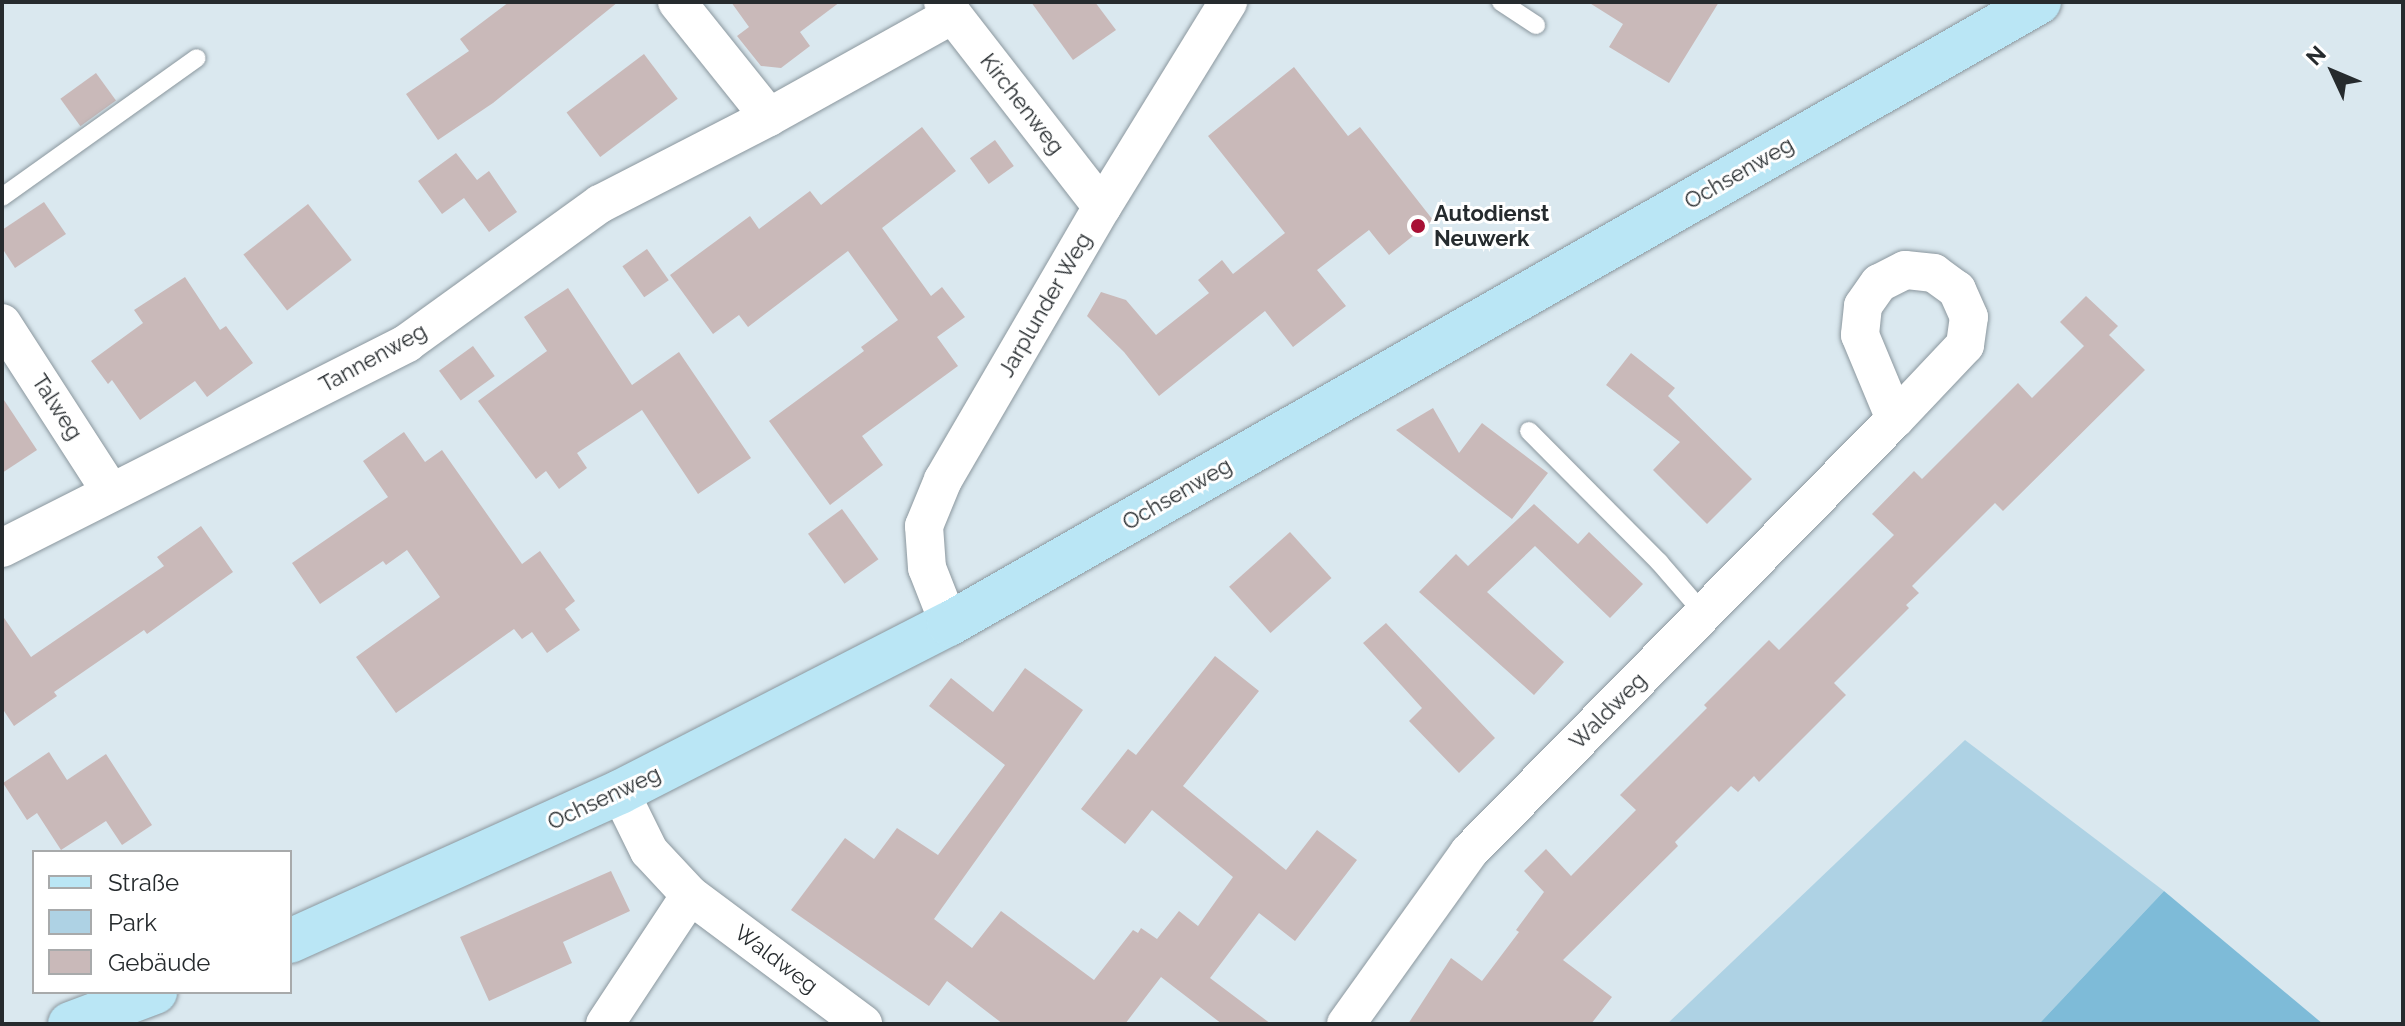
<!DOCTYPE html>
<html>
<head>
<meta charset="utf-8">
<style>
  body { margin:0 }
  #map { position:relative; width:2405px; height:1026px; overflow:hidden; background:#dae8ef; font-family:Raleway,sans-serif }
  div>[style] { position:absolute }
  [style*='--x'] { left:calc(var(--x)*1px); top:calc(var(--y)*1px); width:calc(var(--w)*1px); rotate:calc(var(--a)*1deg) }
  .green>* { inset:0; background:#aed2e4 }
  .forest>* { inset:0; background:#7ebbd8 }
  .building>* { inset:0; background:#c9b9b9; transform-origin:0 0 }
  .roads { filter:drop-shadow(0 0 2px #8b979e) drop-shadow(0 0 2px #8b979e) }
  .lane>* { height:18px; margin:-9px; padding:0 9px; transform-origin:9px; border-radius:9px; background:#fff }
  .street>* { height:38px; margin:-19px; padding:0 19px; transform-origin:19px; border-radius:19px; background:#fff }
  .secondary>* { height:44px; margin:-22px; padding:0 22px; transform-origin:22px; border-radius:22px; background:#bae6f5 }
  .dots>* { width:22px; height:22px; translate:-50% -50%; box-sizing:border-box; border:4px solid #fff; border-radius:50% }
  span { translate:-50% -50%; white-space:nowrap; text-align:center; line-height:1.15; -webkit-text-stroke:6px #fff; paint-order:stroke }
  .street-label { font-size:22px; color:#262b2e }
  .poi-label { font-size:22px; color:#262b2e; font-weight:700 }
  .left { translate:0 -50%; text-align:left }
  .frame { position:absolute; inset:0; border:4px solid #262b2e; pointer-events:none }
  .legend { position:absolute; left:32px; top:850px; width:260px; height:144px; box-sizing:border-box; background:#fff; border:2px solid #a8aaab; margin:0; padding:10px 14px; list-style:none; font-size:24px; color:#262b2e }
  .legend li { display:flex; align-items:center; gap:16px; height:40px }
  .legend b { width:40px; border:2px solid #a8aaab }
  .north { position:absolute; left:2293px; top:32px; width:80px; height:80px; -webkit-text-stroke:6px #fff; paint-order:stroke; rotate:314deg; font-size:22px; font-weight:700; line-height:32px; text-align:center; color:#262b2e }
  .north::after { content:''; display:block; margin:auto; width:28px; height:36px; background:#262b2e; clip-path:polygon(50% 0,100% 100%,50% 72%,0 100%) }
</style>
</head>
<body>
<div id="map">
  <div class="green">
    <i style="clip-path:polygon(1965px 740px,2164px 891px,2039px 1024px,1667px 1024px)"></i>
  </div>
  <div class="forest">
    <i style="clip-path:polygon(2164px 891px,2323px 1024px,2039px 1024px)"></i>
  </div>
  <div class="building">
    <i style="clip-path:polygon(509px 2px,618px 2px,493px 103px,438px 140px,406px 94px,469px 51px,460px 39px)"></i>
    <i style="clip-path:polygon(731px 2px,840px 2px,800px 32px,810px 46px,781px 68px,761px 66px,737px 36px,749px 27px)"></i>
    <i style="clip-path:polygon(1031px 2px,1095px 2px,1116px 30px,1073px 60px)"></i>
    <i style="clip-path:polygon(1588px 2px,1719px 2px,1669px 83px,1609px 47px,1623px 24px)"></i>
    <i style="left:644px;top:54px;width:56px;height:97px;rotate:53deg"></i>
    <i style="clip-path:polygon(1294px 67px,1348px 136px,1360px 127px,1433px 220px,1389px 255px,1369px 230px,1317px 270px,1346px 306px,1293px 347px,1265px 311px,1159px 396px,1124px 352px,1087px 316px,1101px 292px,1126px 300px,1156px 335px,1209px 293px,1198px 280px,1222px 260px,1233px 274px,1285px 233px,1208px 136px)"></i>
    <i style="left:96px;top:73px;width:34px;height:44px;rotate:54deg"></i>
    <i style="clip-path:polygon(922px 127px,956px 171px,882px 228px,931px 296px,942px 287px,965px 317px,937px 337px,958px 366px,862px 436px,883px 465px,830px 505px,769px 421px,864px 351px,861px 347px,898px 320px,848px 251px,748px 327px,739px 315px,713px 334px,670px 275px,750px 216px,759px 229px,810px 191px,821px 205px)"></i>
    <i style="left:995px;top:140px;width:32px;height:31px;rotate:54deg"></i>
    <i style="clip-path:polygon(456px 153px,477px 180px,489px 171px,517px 212px,489px 232px,464px 198px,442px 214px,418px 181px)"></i>
    <i style="clip-path:polygon(44px 202px,66px 234px,15px 268px,2px 248px,2px 230px)"></i>
    <i style="left:308px;top:204px;width:71px;height:82px;rotate:52deg"></i>
    <i style="left:647px;top:249px;width:38px;height:30px;rotate:55deg"></i>
    <i style="clip-path:polygon(185px 277px,220px 330px,226px 326px,253px 363px,207px 397px,195px 381px,140px 420px,112px 380px,108px 384px,91px 361px,143px 323px,134px 310px)"></i>
    <i style="clip-path:polygon(568px 288px,632px 385px,679px 352px,751px 458px,698px 494px,642px 410px,577px 453px,587px 468px,559px 489px,546px 471px,536px 479px,478px 401px,547px 351px,524px 317px)"></i>
    <i style="clip-path:polygon(2086px 296px,2118px 326px,2109px 335px,2145px 370px,2003px 511px,1995px 503px,1912px 586px,1919px 593px,1906px 605px,1909px 608px,1834px 683px,1846px 695px,1759px 782px,1754px 776px,1738px 792px,1731px 786px,1675px 842px,1678px 846px,1563px 960px,1612px 997px,1591px 1024px,1408px 1024px,1451px 958px,1482px 981px,1519px 932px,1516px 930px,1544px 892px,1524px 871px,1546px 849px,1571px 876px,1636px 810px,1620px 795px,1707px 708px,1704px 705px,1769px 640px,1779px 650px,1894px 535px,1872px 514px,1914px 471px,1922px 479px,2018px 383px,2032px 398px,2084px 346px,2060px 322px)"></i>
    <i style="left:473px;top:346px;width:37px;height:42px;rotate:54deg"></i>
    <i style="clip-path:polygon(1631px 353px,1675px 388px,1668px 396px,1752px 479px,1707px 524px,1653px 470px,1680px 442px,1606px 385px)"></i>
    <i style="clip-path:polygon(2px 397px,37px 450px,2px 473px)"></i>
    <i style="clip-path:polygon(1433px 408px,1459px 453px,1482px 423px,1548px 473px,1512px 519px,1396px 430px)"></i>
    <i style="clip-path:polygon(404px 432px,425px 462px,442px 450px,522px 564px,540px 551px,575px 601px,565px 609px,580px 630px,547px 653px,532px 632px,522px 639px,514px 629px,396px 713px,356px 657px,440px 597px,407px 550px,386px 565px,383px 561px,320px 604px,292px 563px,388px 497px,363px 461px)"></i>
    <i style="clip-path:polygon(1534px 504px,1578px 544px,1589px 532px,1643px 584px,1610px 618px,1535px 546px,1487px 592px,1564px 662px,1534px 695px,1419px 592px,1456px 554px,1468px 566px)"></i>
    <i style="left:842px;top:509px;width:62px;height:42px;rotate:54deg"></i>
    <i style="clip-path:polygon(201px 526px,233px 572px,147px 634px,144px 630px,54px 692px,57px 696px,14px 726px,2px 708px,2px 615px,31px 657px,164px 566px,157px 557px)"></i>
    <i style="left:1290px;top:532px;width:62px;height:82px;rotate:48deg"></i>
    <i style="clip-path:polygon(1386px 623px,1495px 738px,1459px 773px,1409px 721px,1422px 708px,1363px 643px)"></i>
    <i style="clip-path:polygon(1215px 656px,1259px 691px,1183px 786px,1286px 870px,1317px 830px,1357px 860px,1295px 941px,1259px 913px,1210px 978px,1271px 1024px,1222px 1024px,1161px 977px,1125px 1024px,1003px 1024px,947px 981px,929px 1006px,791px 910px,845px 838px,874px 859px,897px 828px,938px 855px,1005px 765px,929px 706px,951px 678px,993px 712px,1025px 668px,1083px 710px,934px 919px,972px 948px,1001px 911px,1094px 980px,1133px 930px,1138px 933px,1141px 928px,1157px 939px,1179px 911px,1198px 926px,1233px 877px,1152px 810px,1125px 844px,1081px 809px,1128px 749px,1136px 755px)"></i>
    <i style="clip-path:polygon(49px 752px,67px 780px,106px 754px,152px 825px,122px 845px,106px 821px,61px 850px,37px 813px,27px 820px,3px 783px)"></i>
    <i style="clip-path:polygon(611px 871px,630px 911px,563px 942px,572px 963px,489px 1001px,460px 937px)"></i>
  </div>
  <div class="roads">
    <div class="lane">
      <i style="--x:1501;--y:2;--w:42;--a:33.3"></i>
      <i style="--x:2;--y:197;--w:239;--a:-35.5"></i>
      <i style="--x:1529;--y:431;--w:185;--a:45.2"></i>
      <i style="--x:1659;--y:562;--w:69;--a:49.1"></i>
    </div>
    <div class="street">
      <i style="--x:677;--y:2;--w:147;--a:51.3"></i>
      <i style="--x:943;--y:2;--w:259;--a:52.2"></i>
      <i style="--x:2;--y:323;--w:201;--a:57.2"></i>
      <i style="--x:2;--y:548;--w:454;--a:-26.8"></i>
      <i style="--x:407;--y:343;--w:238;--a:-35.8"></i>
      <i style="--x:600;--y:204;--w:190;--a:-27.2"></i>
      <i style="--x:769;--y:117;--w:210;--a:-29.1"></i>
      <i style="--x:949;--y:624;--w:60;--a:-111.4"></i>
      <i style="--x:927;--y:568;--w:42;--a:-94.1"></i>
      <i style="--x:924;--y:526;--w:50;--a:-67.6"></i>
      <i style="--x:943;--y:480;--w:316;--a:-59.8"></i>
      <i style="--x:1102;--y:207;--w:241;--a:-58.4"></i>
      <i style="--x:690;--y:895;--w:216;--a:36.7"></i>
      <i style="--x:605;--y:1024;--w:154;--a:-56.6"></i>
      <i style="--x:690;--y:895;--w:60;--a:-133"></i>
      <i style="--x:649;--y:851;--w:66;--a:-116.2"></i>
      <i style="--x:1346;--y:1024;--w:211;--a:-54.4"></i>
      <i style="--x:1469;--y:852;--w:607;--a:-45.47"></i>
      <i style="--x:1895;--y:419;--w:102;--a:-46.6"></i>
      <i style="--x:1965;--y:345;--w:28;--a:-82"></i>
      <i style="--x:1969;--y:317;--w:30;--a:-114"></i>
      <i style="--x:1957;--y:290;--w:29;--a:-144"></i>
      <i style="--x:1934;--y:273;--w:29;--a:-174"></i>
      <i style="--x:1905;--y:270;--w:29;--a:153"></i>
      <i style="--x:1879;--y:283;--w:28;--a:125"></i>
      <i style="--x:1863;--y:306;--w:29;--a:96"></i>
      <i style="--x:1860;--y:335;--w:91;--a:67.4"></i>
    </div>
    <div class="secondary">
      <i style="--x:290;--y:941;--w:362;--a:-24.3"></i>
      <i style="--x:620;--y:792;--w:369;--a:-27.1"></i>
      <i style="--x:949;--y:624;--w:1255;--a:-29.71"></i>
      <i style="--x:70;--y:1024;--w:91;--a:-20.6"></i>
    </div>
  </div>
  <div class="dots">
    <i style="left:1418px;top:226px;background:#a81035"></i>
  </div>
  <div class="street-label">
    <span style="left:1022px;top:104px;rotate:52deg">Kirchenweg</span>
    <span style="left:1739px;top:173px;rotate:-30deg">Ochsenweg</span>
    <span style="left:1045px;top:305px;rotate:-60deg">Jarplunder Weg</span>
    <span style="left:373px;top:358px;rotate:-29deg">Tannenweg</span>
    <span style="left:57px;top:407px;rotate:57deg">Talweg</span>
    <span style="left:1177px;top:494px;rotate:-30deg">Ochsenweg</span>
    <span style="left:1608px;top:711px;rotate:-45deg">Waldweg</span>
    <span style="left:604px;top:798px;rotate:-25deg">Ochsenweg</span>
    <span style="left:776px;top:959px;rotate:37deg">Waldweg</span>
  </div>
  <div class="poi-label">
    <span class="left" style="left:1434px;top:226px">Autodienst<br>Neuwerk</span>
  </div>
  <div class="frame"></div>
  <ul class="legend">
  <li><b style="height:10px;background:#bae6f5"></b>Straße</li>
  <li><b style="height:22px;background:#aed2e4"></b>Park</li>
  <li><b style="height:22px;background:#c9b9b9"></b>Gebäude</li>
  </ul>
  <div class="north">N</div>
</div>
</body>
</html>
